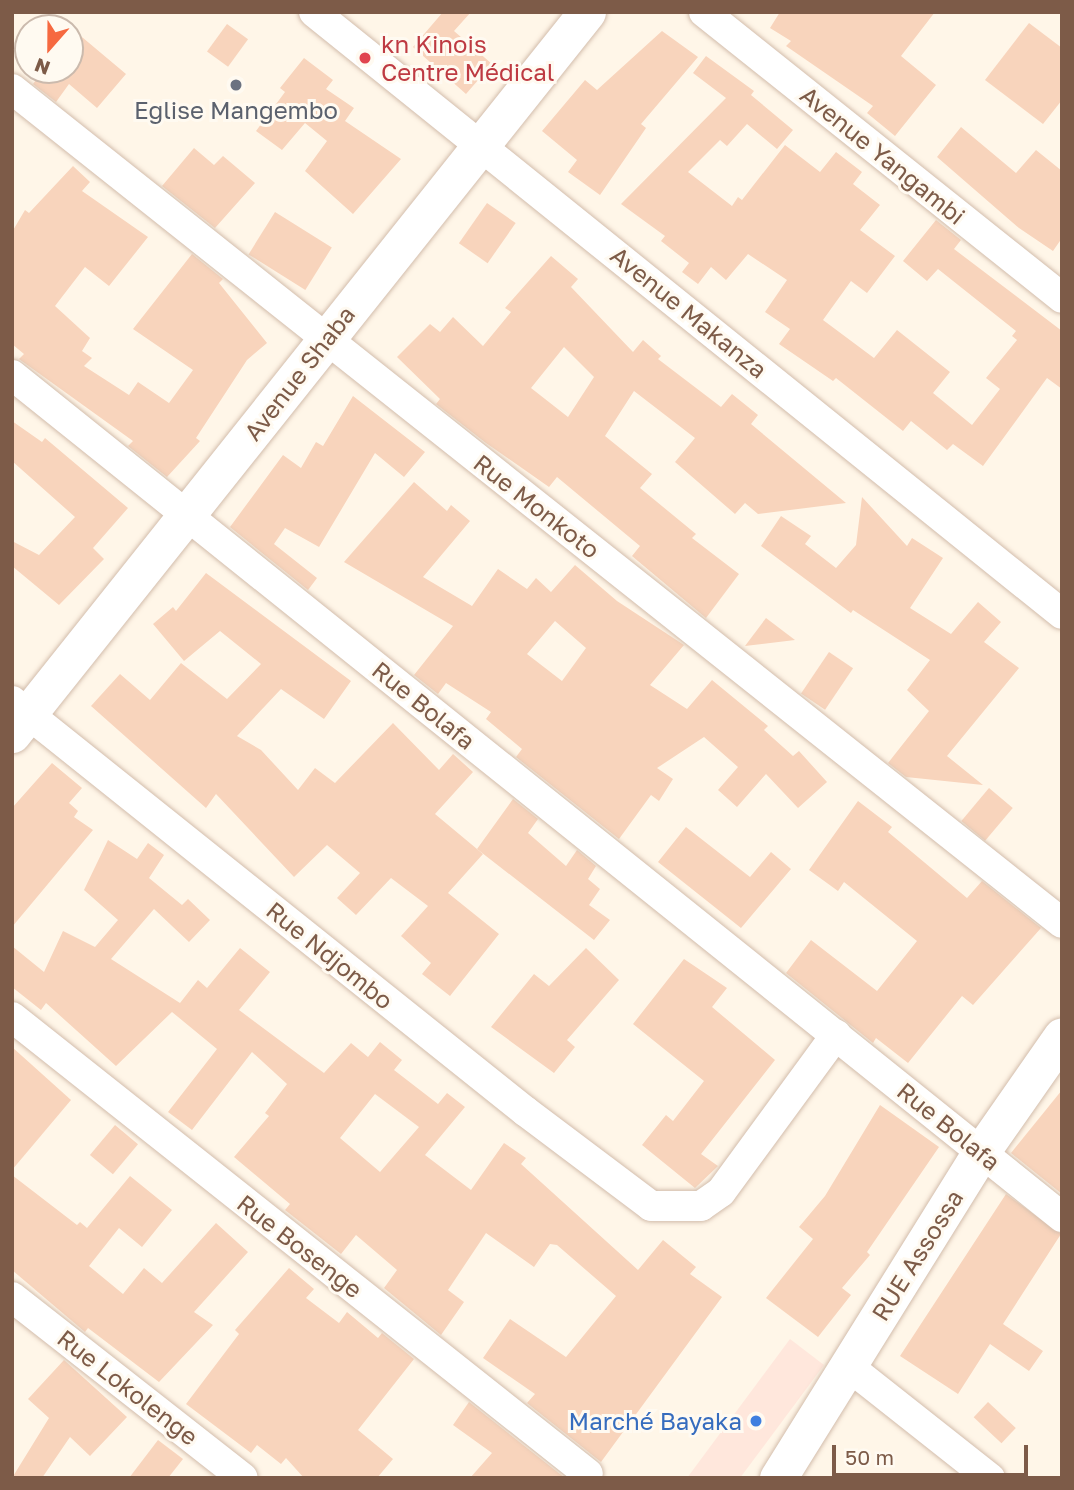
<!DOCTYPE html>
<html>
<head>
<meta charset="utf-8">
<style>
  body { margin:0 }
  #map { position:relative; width:1074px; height:1490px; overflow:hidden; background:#fff6e8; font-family:"Golos Text",sans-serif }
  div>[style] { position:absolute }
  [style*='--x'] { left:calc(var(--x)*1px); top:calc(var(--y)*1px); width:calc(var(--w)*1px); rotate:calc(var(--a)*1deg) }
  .commercial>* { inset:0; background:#ffe7dc }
  .building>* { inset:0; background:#f8d4bc; transform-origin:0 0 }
  .roads { filter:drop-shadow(0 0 2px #d3bdac) drop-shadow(0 0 2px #d3bdac) }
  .minor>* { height:30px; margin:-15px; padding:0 15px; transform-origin:15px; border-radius:15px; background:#fff }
  .tertiary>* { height:37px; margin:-18.5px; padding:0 18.5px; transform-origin:18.5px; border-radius:18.5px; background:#fff }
  .dots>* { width:19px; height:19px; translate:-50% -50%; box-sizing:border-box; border:4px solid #fffaf1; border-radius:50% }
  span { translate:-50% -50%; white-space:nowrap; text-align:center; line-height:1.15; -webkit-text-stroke:6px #fffaf1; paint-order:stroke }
  .health-label { font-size:24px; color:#be3a42 }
  .left { translate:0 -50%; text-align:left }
  .worship-label { font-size:24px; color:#5b616d }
  .street-label { font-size:24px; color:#7d5b48 }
  .shop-label { font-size:24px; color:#366cbe }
  .right { translate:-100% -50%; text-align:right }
  .frame { position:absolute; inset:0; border:14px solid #7d5b48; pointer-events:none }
  .north { position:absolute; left:14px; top:14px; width:70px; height:70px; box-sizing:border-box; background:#fffaf1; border:2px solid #cbbaad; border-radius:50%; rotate:201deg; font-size:19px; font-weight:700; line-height:28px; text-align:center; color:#7d5b48 }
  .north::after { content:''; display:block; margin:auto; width:24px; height:32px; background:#f66940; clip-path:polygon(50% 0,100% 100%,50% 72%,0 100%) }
  .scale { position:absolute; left:832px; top:1445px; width:196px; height:32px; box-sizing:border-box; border:4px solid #7d5b48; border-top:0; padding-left:9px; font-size:21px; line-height:24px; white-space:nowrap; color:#7d5b48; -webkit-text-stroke:5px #fffaf1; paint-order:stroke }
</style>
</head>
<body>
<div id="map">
  <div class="commercial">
    <i style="clip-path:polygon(790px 1339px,824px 1365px,740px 1478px,687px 1478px)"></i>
  </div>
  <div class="building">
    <i style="clip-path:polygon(443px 12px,471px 12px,454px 31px,492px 64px,466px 94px,413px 47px)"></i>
    <i style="clip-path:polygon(780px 12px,935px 12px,901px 56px,936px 85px,895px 136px,867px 113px,873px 106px,786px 46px,791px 41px,770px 28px)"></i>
    <i style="clip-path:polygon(1029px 23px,1062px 48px,1062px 100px,1043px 124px,985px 80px)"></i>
    <i style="left:227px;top:24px;width:26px;height:34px;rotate:36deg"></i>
    <i style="clip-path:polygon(70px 27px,126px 74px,97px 108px,69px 84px,56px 102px,33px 84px,43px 70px,70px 70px)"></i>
    <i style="clip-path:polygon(662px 31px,698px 57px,641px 124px,646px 128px,600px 195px,568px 172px,577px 160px,542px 131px,585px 80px,597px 90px)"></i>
    <i style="clip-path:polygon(706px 56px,754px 91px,751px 95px,793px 130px,777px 149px,747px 124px,727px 146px,720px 140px,688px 172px,732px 206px,738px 197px,742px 200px,785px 145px,820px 172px,836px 152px,862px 172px,853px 184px,880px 205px,860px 230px,895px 256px,867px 293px,851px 281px,823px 320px,874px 358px,897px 330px,950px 372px,933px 393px,972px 425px,1000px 389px,986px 378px,1017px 340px,1012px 336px,1016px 331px,938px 269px,927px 281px,903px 261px,936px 220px,961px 240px,954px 249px,1062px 331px,1062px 389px,1047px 378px,983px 466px,953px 444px,947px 450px,911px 421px,903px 431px,836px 378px,833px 381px,779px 344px,790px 329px,765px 312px,787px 280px,748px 254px,726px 280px,711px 267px,698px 284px,682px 272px,689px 263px,661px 241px,665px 236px,621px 204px,726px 98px,693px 73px)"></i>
    <i style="clip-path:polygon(304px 58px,333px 80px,326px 89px,354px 108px,345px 121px,401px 159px,353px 214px,305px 171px,327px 141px,305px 123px,282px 150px,256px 131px,285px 92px,280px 88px)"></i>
    <i style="clip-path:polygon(961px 127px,1016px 173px,1036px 150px,1062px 171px,1062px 238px,1053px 251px,1019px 228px,937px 157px)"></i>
    <i style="clip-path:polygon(194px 148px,214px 165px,223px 156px,255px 183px,215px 228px,162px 186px)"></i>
    <i style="clip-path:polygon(73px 166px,90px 182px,82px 191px,148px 237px,109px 286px,85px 267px,55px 306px,90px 338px,82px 351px,92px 358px,84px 366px,129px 395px,138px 382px,169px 403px,193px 370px,133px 329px,192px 254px,223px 279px,219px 283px,267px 343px,247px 360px,196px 438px,200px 441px,167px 477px,128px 446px,133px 441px,19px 359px,24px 354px,12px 344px,12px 232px,25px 210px,29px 213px)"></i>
    <i style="left:487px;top:203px;width:35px;height:49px;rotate:35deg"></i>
    <i style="left:275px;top:212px;width:67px;height:50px;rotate:32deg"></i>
    <i style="clip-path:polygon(evenodd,551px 256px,578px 279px,571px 287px,633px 352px,643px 340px,661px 356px,658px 359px,721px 407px,732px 394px,758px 415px,751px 424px,846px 503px,758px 514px,745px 503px,735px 514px,675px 462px,695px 438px,634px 391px,605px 436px,652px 474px,640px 488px,696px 534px,692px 538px,739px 574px,706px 618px,632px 556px,640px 546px,557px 477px,549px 487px,486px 443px,436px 404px,440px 399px,397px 357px,430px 324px,440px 332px,453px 317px,483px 346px,511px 312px,505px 308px,551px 256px,564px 347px,594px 377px,568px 417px,531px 388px,564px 347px)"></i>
    <i style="clip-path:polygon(353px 396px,425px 452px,404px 477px,375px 453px,319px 547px,285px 528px,274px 544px,317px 578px,308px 590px,230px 527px,283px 455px,301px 468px,316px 442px,323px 446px)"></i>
    <i style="clip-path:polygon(12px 421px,42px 442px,45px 438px,128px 508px,93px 548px,104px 559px,59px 605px,12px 566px,12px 541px,39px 555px,75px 517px,12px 461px)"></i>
    <i style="clip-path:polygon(evenodd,414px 482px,447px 511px,451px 505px,470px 521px,423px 577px,472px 606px,498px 569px,527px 589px,536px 578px,551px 592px,575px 565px,617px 601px,684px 645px,650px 685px,687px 709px,712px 680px,768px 726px,764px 730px,793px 756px,799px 751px,827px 782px,798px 808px,766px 774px,737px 807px,718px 790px,738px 767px,704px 737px,657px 768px,673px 779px,659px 801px,651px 795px,619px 839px,516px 757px,522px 749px,486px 719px,491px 712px,446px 683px,438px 694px,414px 675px,453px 626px,344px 562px,414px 482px,555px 621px,586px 648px,562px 681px,527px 654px,555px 621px)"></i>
    <i style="clip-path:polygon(862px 497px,907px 546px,912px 538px,943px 558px,910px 608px,951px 634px,978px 602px,1001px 622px,984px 642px,1019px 668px,947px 756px,983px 785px,906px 777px,888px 763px,929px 711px,907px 690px,930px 660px,853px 610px,851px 613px,761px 546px,781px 516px,811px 536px,805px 544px,836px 568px,856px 545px)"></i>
    <i style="clip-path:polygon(206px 573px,351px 681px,324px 719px,281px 689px,237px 736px,261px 750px,298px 790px,315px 768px,335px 783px,393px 723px,439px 770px,453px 754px,473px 772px,435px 814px,483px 854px,448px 893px,499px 934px,450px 996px,422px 974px,431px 963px,401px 936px,428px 906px,391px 878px,356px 915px,337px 898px,360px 873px,327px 845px,294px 877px,216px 794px,206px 808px,91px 706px,120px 674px,150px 700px,181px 663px,227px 699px,261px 664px,220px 631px,184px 661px,153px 624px,173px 607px,176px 611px)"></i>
    <i style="clip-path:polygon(766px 618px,795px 640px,745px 646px)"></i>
    <i style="left:829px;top:652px;width:29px;height:50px;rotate:34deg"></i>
    <i style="clip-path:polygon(52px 763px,82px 788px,69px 803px,78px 811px,74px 817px,93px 830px,12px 927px,12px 808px)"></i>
    <i style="left:989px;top:788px;width:31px;height:43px;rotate:40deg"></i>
    <i style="clip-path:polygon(513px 799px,538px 819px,528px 833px,566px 866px,577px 850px,596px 866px,588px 879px,600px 889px,589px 905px,610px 920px,594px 940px,477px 849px)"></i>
    <i style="clip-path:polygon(858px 801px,892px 827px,888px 832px,967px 898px,982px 881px,1041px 928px,973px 1005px,962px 996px,908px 1063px,876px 1038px,873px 1043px,786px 973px,811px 940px,877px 991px,917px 941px,844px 882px,838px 891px,809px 870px)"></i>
    <i style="clip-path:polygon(686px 827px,750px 877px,771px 852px,791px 869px,741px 928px,658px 862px)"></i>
    <i style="clip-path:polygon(evenodd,108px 840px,137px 859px,148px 843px,164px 855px,149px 878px,182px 905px,188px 899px,210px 920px,189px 942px,154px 909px,111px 959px,180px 1003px,198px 980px,207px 988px,240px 948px,270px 972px,239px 1010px,302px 1057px,324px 1073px,351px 1043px,368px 1057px,380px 1042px,402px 1060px,394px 1070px,438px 1104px,447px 1093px,465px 1107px,425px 1155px,471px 1190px,504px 1143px,526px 1158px,521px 1164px,638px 1270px,663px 1240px,696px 1267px,690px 1274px,722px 1297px,601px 1462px,527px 1403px,535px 1394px,483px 1358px,510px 1319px,566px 1357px,616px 1296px,557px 1245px,550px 1244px,534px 1267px,486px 1233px,448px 1290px,464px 1302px,441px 1335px,384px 1288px,397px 1270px,356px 1235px,341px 1254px,285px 1210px,290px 1204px,234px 1157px,269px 1116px,265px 1113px,287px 1084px,252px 1052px,192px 1130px,168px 1112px,217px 1049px,172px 1012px,116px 1066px,46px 1003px,41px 1010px,12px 987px,12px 946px,44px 972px,63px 931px,95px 947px,118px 920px,84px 890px,108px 840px,375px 1094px,419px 1127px,380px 1172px,340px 1138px,375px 1094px)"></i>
    <i style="clip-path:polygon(586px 948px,619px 980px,567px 1040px,575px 1047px,554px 1073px,491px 1027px,534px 974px,549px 986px)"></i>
    <i style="clip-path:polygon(684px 959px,727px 988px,712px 1007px,775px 1060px,701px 1154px,718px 1166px,695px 1188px,642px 1145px,666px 1115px,673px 1121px,704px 1081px,633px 1024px)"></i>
    <i style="clip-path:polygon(12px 1047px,71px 1100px,12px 1170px)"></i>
    <i style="clip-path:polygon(1062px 1090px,1062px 1194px,1011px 1153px)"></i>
    <i style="clip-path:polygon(880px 1105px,939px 1147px,867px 1252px,870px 1255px,842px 1288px,851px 1295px,818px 1337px,766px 1298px,813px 1239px,799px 1227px,825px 1196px)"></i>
    <i style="left:115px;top:1125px;width:30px;height:39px;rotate:40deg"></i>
    <i style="clip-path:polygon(12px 1175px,77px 1225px,80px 1222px,87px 1228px,130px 1176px,172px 1210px,142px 1247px,119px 1228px,89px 1266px,123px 1294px,144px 1268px,162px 1283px,216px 1223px,248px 1252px,194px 1312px,213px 1325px,159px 1382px,88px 1328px,85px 1332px,12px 1270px)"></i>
    <i style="clip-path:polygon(1006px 1194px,1061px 1234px,1003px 1324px,1043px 1351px,1029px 1371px,990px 1344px,958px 1394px,900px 1356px)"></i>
    <i style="clip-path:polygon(289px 1268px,314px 1289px,306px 1298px,339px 1323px,347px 1312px,378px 1338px,382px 1333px,414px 1359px,358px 1430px,393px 1459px,377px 1478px,304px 1478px,286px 1458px,281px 1464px,257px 1445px,251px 1453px,186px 1404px,239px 1334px,235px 1330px)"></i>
    <i style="clip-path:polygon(64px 1360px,127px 1417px,90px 1456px,70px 1437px,42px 1478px,12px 1478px,49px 1418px,28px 1399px)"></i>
    <i style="clip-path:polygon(469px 1402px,565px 1478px,470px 1478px,492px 1453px,453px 1425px)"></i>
    <i style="left:988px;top:1402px;width:38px;height:21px;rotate:43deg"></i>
    <i style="clip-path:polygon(158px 1440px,183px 1459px,168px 1478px,129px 1478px)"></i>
  </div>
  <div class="roads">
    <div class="minor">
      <i style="--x:314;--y:12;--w:960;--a:38.83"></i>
      <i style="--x:704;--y:12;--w:458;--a:38.6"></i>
      <i style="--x:12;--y:89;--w:1341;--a:38.46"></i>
      <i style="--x:12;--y:375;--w:1346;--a:38.73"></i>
      <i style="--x:12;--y:701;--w:657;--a:38.63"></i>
      <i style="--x:525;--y:1111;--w:158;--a:37"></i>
      <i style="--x:651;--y:1206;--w:50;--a:0"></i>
      <i style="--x:701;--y:1206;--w:24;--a:-35"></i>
      <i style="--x:721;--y:1192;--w:195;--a:-53.8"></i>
      <i style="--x:12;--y:1017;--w:735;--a:38.43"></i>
      <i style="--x:12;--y:1297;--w:293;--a:38.1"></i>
      <i style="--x:848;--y:1366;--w:181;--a:38.3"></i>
    </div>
    <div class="tertiary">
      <i style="--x:12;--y:734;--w:923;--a:-51.47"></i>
      <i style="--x:778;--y:1478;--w:384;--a:-58.1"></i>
      <i style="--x:981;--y:1152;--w:141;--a:-55.1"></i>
    </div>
  </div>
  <div class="dots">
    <i style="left:365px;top:58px;background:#e0444e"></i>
    <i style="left:236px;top:85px;background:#6b7280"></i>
    <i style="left:756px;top:1421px;background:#3f7fe0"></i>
  </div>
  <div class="health-label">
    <span class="left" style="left:381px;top:58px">kn Kinois<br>Centre Médical</span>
  </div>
  <div class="worship-label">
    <span style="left:236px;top:110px">Eglise Mangembo</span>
  </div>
  <div class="street-label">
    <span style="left:883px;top:155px;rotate:39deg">Avenue Yangambi</span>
    <span style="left:689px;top:312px;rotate:39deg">Avenue Makanza</span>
    <span style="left:299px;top:373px;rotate:-52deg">Avenue Shaba</span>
    <span style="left:537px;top:506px;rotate:38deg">Rue Monkoto</span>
    <span style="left:424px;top:705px;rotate:39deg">Rue Bolafa</span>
    <span style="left:330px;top:955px;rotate:39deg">Rue Ndjombo</span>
    <span style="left:949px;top:1126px;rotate:39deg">Rue Bolafa</span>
    <span style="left:300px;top:1246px;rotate:38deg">Rue Bosenge</span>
    <span style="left:917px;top:1255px;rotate:-58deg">RUE Assossa</span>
    <span style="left:128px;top:1387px;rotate:38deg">Rue Lokolenge</span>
  </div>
  <div class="shop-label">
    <span class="right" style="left:742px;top:1421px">Marché Bayaka</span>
  </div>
  <div class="frame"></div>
  <div class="north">N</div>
  <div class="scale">50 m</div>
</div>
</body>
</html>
